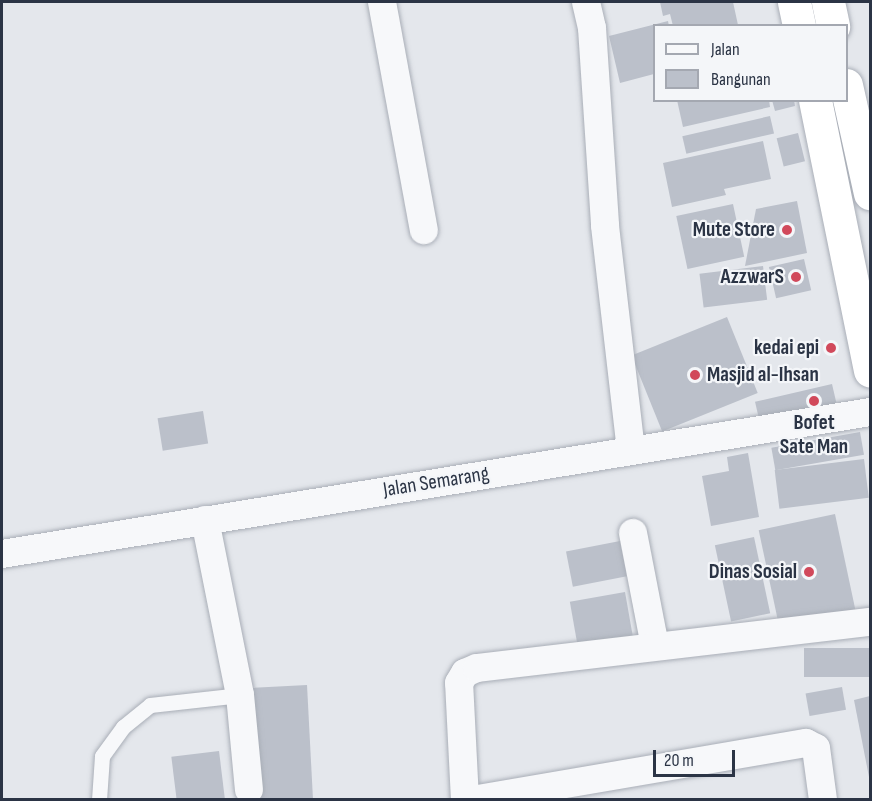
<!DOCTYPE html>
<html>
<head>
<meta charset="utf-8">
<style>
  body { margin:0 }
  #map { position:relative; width:872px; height:801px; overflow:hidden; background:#e4e7ec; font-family:"Sofia Sans Condensed",sans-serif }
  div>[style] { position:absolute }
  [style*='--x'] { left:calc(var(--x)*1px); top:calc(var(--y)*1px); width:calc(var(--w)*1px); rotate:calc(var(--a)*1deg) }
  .building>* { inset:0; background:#bbc0ca; transform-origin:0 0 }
  .roads { filter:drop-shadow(0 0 2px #a9aeb7) drop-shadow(0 0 2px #a9aeb7) }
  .service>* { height:15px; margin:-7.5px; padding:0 7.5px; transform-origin:7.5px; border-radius:7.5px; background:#f7f8fa }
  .minor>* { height:28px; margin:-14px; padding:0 14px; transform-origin:14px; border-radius:14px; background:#f7f8fa }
  .trunk>* { height:33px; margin:-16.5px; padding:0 16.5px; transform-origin:16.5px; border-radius:16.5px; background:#fff }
  .dots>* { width:16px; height:16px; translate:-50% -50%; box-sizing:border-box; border:3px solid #f4f6f9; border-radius:50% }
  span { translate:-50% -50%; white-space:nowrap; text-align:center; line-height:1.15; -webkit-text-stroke:4.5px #f4f6f9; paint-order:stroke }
  .poi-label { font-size:21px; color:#2b3445; font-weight:700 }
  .right { translate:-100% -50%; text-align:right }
  .left { translate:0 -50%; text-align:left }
  .street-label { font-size:21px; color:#2b3445 }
  .frame { position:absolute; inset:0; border:3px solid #2b3445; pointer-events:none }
  .legend { position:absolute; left:653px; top:24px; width:195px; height:78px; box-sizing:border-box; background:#f4f6f9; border:2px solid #a4a8b1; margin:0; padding:8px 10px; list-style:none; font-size:18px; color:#2b3445 }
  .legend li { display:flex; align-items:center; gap:12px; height:30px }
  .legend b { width:30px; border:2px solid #a4a8b1 }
  .scale { position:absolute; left:653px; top:750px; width:82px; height:27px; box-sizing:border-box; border:3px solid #2b3445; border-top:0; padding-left:8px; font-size:18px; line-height:21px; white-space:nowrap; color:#2b3445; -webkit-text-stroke:4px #f4f6f9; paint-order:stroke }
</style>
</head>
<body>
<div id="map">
  <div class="building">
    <i style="clip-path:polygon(660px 2px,733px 2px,738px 25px,673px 26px,670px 14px,663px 16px)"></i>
    <i style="clip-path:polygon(668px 21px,669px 26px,654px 26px,654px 74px,620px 83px,609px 36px)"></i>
    <i style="clip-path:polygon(677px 100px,769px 100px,770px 107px,683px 127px)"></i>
    <i style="clip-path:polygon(772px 100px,794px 100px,795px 106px,775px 111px)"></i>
    <i style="left:770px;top:116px;width:18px;height:90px;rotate:77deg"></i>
    <i style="left:798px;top:133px;width:29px;height:22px;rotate:76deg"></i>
    <i style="clip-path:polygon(763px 141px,771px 179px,724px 189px,726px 195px,672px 207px,663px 163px)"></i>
    <i style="clip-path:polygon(797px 201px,807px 253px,745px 266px,756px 209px)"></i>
    <i style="left:733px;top:204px;width:54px;height:58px;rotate:78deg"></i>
    <i style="left:804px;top:259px;width:32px;height:36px;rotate:77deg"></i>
    <i style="left:763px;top:266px;width:34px;height:64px;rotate:83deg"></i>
    <i style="left:727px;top:317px;width:82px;height:103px;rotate:68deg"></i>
    <i style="left:832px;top:384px;width:27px;height:79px;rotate:77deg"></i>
    <i style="left:203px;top:411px;width:33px;height:46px;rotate:81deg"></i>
    <i style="left:860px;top:432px;width:23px;height:90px;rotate:80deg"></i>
    <i style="clip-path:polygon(748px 453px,759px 517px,711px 526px,702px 476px,729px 471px,727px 457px)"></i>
    <i style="left:864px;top:459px;width:39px;height:90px;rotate:83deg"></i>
    <i style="left:835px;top:514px;width:101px;height:78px;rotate:78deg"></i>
    <i style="left:754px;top:537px;width:78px;height:40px;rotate:78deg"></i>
    <i style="left:620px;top:541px;width:36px;height:55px;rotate:79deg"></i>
    <i style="left:625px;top:592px;width:47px;height:56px;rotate:80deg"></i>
    <i style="left:870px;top:648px;width:29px;height:66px;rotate:90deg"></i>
    <i style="left:307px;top:685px;width:115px;height:54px;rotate:87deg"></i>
    <i style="left:842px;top:687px;width:23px;height:37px;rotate:80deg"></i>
    <i style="clip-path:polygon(870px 696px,870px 777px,869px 777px,854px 700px)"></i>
    <i style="left:219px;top:751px;width:49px;height:48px;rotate:83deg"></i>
  </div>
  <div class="roads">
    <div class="service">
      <i style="--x:99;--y:800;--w:44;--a:-86.1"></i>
      <i style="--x:102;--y:756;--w:36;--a:-54"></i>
      <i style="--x:123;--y:727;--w:35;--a:-39"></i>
      <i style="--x:150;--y:705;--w:91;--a:-6.3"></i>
    </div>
    <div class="minor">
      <i style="--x:382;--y:2;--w:232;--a:79.6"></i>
      <i style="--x:586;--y:2;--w:27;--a:77"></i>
      <i style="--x:592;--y:28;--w:198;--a:86.2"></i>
      <i style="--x:605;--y:226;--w:226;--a:83.4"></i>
      <i style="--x:205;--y:520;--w:178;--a:78.7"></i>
      <i style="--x:240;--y:695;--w:95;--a:84.6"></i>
      <i style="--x:633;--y:533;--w:115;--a:79"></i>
      <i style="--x:2;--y:554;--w:880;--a:-9.29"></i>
      <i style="--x:465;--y:800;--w:117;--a:-92.9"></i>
      <i style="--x:459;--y:683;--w:12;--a:-59"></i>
      <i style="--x:465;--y:673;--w:13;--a:-23"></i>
      <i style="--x:477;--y:668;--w:396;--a:-6.7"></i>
      <i style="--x:472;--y:800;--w:339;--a:-9.7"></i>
      <i style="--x:806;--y:743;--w:11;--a:27"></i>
      <i style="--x:816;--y:748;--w:52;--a:82.3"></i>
    </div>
    <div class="trunk">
      <i style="--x:794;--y:2;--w:25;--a:78"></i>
      <i style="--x:828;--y:2;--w:25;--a:78"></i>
      <i style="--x:846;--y:85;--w:111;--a:77.5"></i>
      <i style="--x:815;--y:100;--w:276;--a:78.5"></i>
    </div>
  </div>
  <div class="dots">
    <i style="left:787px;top:230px;background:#d1495b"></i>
    <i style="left:796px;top:277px;background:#d1495b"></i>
    <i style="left:831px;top:348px;background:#d1495b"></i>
    <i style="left:695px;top:375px;background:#d1495b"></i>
    <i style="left:814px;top:401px;background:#d1495b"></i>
    <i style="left:809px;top:572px;background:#d1495b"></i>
  </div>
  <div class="poi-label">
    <span class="right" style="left:775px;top:230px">Mute Store</span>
    <span class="right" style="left:784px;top:277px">AzzwarS</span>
    <span class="right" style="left:819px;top:348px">kedai epi</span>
    <span class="left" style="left:707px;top:375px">Masjid al-Ihsan</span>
    <span style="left:814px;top:435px">Bofet<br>Sate Man</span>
    <span class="right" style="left:797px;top:572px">Dinas Sosial</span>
  </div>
  <div class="street-label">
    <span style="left:436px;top:482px;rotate:-9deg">Jalan Semarang</span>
  </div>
  <div class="frame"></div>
  <ul class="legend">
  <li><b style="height:8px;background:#f7f8fa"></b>Jalan</li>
  <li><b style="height:16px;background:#bbc0ca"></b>Bangunan</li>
  </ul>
  <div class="scale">20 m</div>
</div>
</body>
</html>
